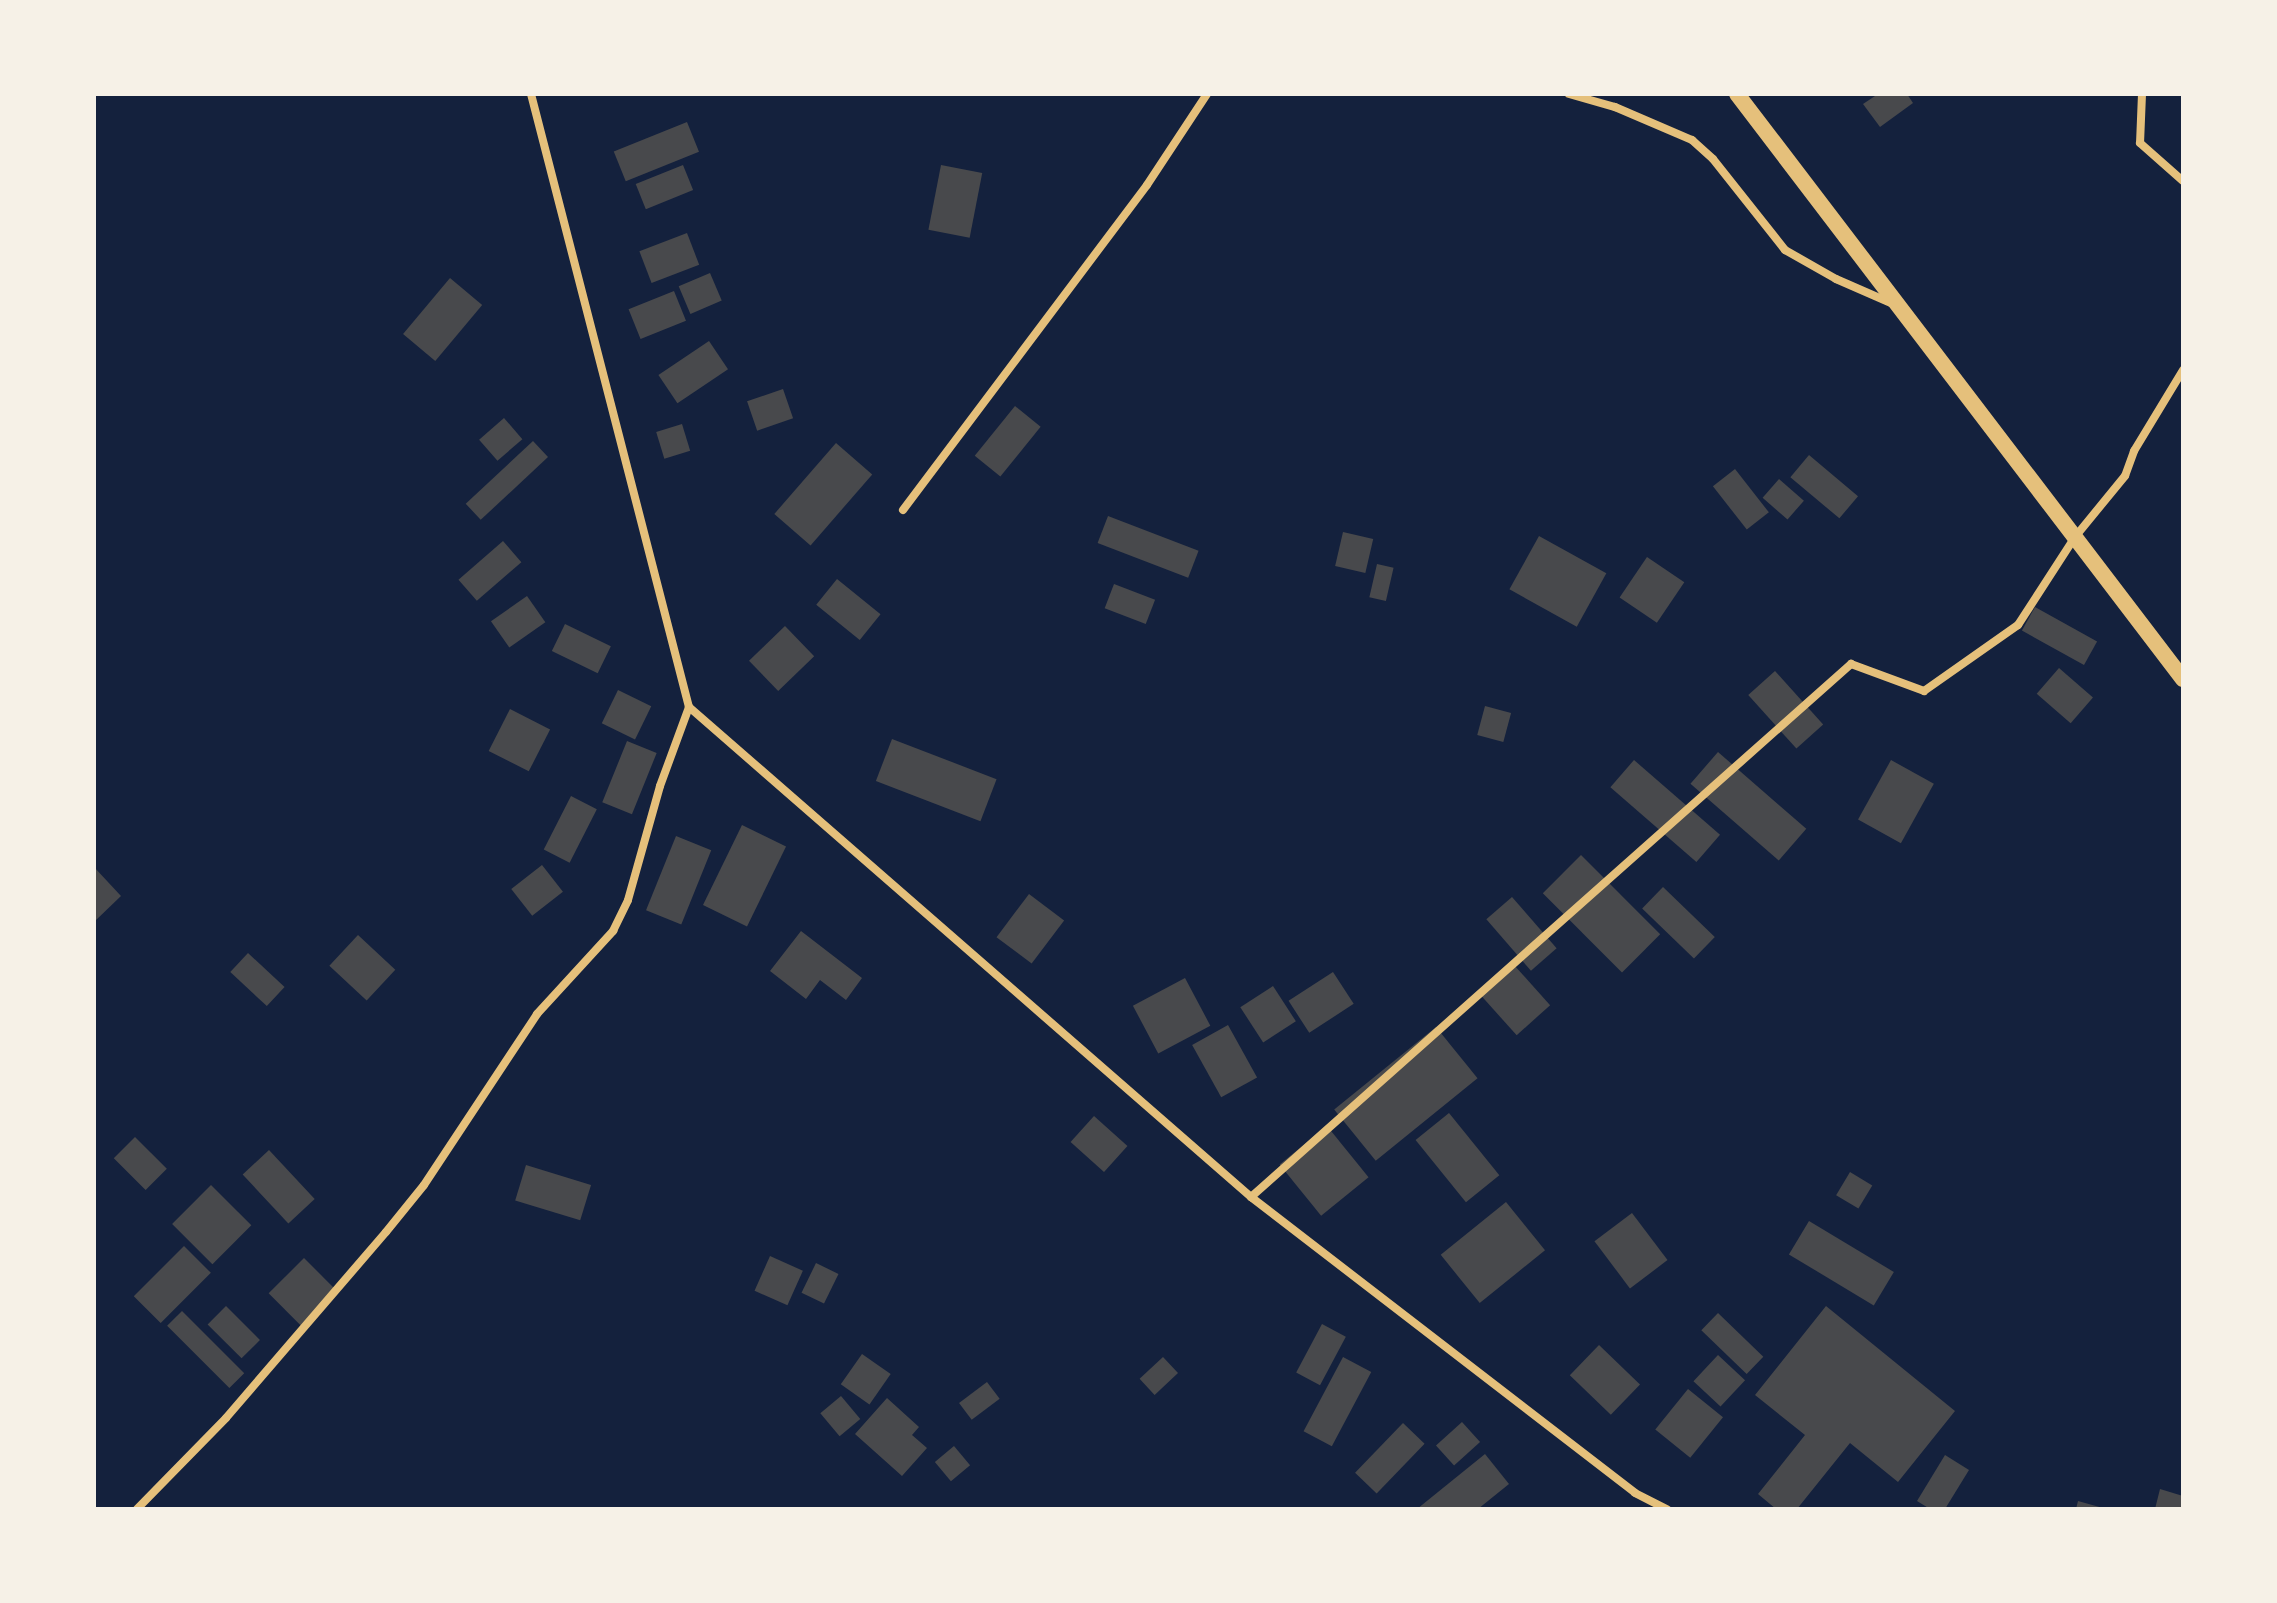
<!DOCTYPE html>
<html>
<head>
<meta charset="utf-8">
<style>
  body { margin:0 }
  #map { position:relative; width:2277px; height:1603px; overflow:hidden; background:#14213d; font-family:"Crimson Pro",serif }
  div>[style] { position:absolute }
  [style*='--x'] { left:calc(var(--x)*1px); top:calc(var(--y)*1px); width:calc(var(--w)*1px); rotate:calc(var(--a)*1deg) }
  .building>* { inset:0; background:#48494c; transform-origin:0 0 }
  .minor>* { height:8px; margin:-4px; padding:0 4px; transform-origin:4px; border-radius:4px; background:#e5c07b }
  .secondary>* { height:16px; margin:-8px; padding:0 8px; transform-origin:8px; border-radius:8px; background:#e5c07b }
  span { translate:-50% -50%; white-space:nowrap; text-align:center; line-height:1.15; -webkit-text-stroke:8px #f6f1e7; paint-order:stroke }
  .frame { position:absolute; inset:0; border:96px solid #f6f1e7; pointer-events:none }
</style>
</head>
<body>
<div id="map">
  <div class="building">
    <i style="clip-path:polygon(1878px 94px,1907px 94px,1913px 103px,1880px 127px,1863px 104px)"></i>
    <i style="left:687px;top:122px;width:32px;height:79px;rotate:68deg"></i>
    <i style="left:683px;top:165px;width:27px;height:51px;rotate:68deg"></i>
    <i style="left:941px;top:165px;width:42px;height:66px;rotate:11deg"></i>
    <i style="left:687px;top:233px;width:34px;height:51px;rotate:69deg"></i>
    <i style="left:710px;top:273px;width:30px;height:34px;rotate:67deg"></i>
    <i style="left:450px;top:278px;width:42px;height:73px;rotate:40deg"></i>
    <i style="left:674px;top:291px;width:32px;height:49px;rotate:68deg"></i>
    <i style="left:709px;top:341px;width:34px;height:61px;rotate:56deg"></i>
    <i style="left:783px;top:389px;width:31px;height:38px;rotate:71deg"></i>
    <i style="left:1015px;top:406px;width:33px;height:64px;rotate:39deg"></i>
    <i style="left:504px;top:418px;width:28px;height:33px;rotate:49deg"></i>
    <i style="left:682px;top:424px;width:28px;height:27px;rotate:73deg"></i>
    <i style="left:533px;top:441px;width:22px;height:92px;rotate:47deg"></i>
    <i style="left:836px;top:443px;width:48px;height:94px;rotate:41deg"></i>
    <i style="left:1809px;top:455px;width:64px;height:29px;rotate:40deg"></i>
    <i style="left:1735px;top:469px;width:55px;height:28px;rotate:52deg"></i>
    <i style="left:1779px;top:479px;width:33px;height:25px;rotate:41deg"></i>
    <i style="left:1108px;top:516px;width:97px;height:29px;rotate:21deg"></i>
    <i style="left:1343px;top:532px;width:31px;height:35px;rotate:13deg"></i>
    <i style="left:1539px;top:536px;width:77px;height:61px;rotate:29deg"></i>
    <i style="left:503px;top:541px;width:28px;height:59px;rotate:49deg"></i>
    <i style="left:1647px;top:557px;width:45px;height:49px;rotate:34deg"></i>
    <i style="left:1377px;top:564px;width:17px;height:34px;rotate:13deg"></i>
    <i style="left:837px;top:579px;width:56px;height:33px;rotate:39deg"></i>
    <i style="left:1114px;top:584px;width:44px;height:26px;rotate:21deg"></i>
    <i style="left:527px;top:596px;width:32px;height:44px;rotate:55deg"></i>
    <i style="left:2035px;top:607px;width:71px;height:27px;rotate:29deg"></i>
    <i style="left:565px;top:624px;width:51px;height:30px;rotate:26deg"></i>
    <i style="left:785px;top:626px;width:42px;height:50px;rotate:46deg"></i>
    <i style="left:2059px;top:668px;width:45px;height:34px;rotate:41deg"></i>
    <i style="left:1775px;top:671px;width:72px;height:36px;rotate:48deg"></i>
    <i style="left:618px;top:690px;width:37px;height:37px;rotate:26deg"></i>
    <i style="left:1485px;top:706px;width:27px;height:30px;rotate:15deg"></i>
    <i style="left:510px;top:709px;width:45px;height:47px;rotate:27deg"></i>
    <i style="left:892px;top:739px;width:112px;height:45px;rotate:21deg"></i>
    <i style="left:627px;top:741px;width:32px;height:66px;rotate:22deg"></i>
    <i style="left:1718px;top:752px;width:117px;height:42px;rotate:41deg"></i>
    <i style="left:1634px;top:760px;width:114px;height:36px;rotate:41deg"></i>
    <i style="left:1891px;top:760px;width:49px;height:68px;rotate:29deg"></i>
    <i style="left:571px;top:796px;width:29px;height:60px;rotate:27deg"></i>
    <i style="left:742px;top:825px;width:49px;height:89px;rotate:26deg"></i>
    <i style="left:676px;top:836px;width:38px;height:80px;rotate:22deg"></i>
    <i style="left:1581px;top:855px;width:112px;height:54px;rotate:45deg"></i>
    <i style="left:542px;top:865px;width:34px;height:39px;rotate:52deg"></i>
    <i style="clip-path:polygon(94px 867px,121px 896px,94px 922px)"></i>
    <i style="left:1663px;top:887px;width:72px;height:30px;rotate:44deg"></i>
    <i style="left:1029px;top:894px;width:44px;height:54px;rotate:37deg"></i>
    <i style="left:1512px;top:897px;width:68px;height:34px;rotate:49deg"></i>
    <i style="clip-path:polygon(801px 931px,862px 978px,846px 1000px,820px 980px,806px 999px,770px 971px)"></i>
    <i style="left:358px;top:935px;width:51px;height:42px;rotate:43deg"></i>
    <i style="left:248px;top:953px;width:50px;height:26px;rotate:43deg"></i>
    <i style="left:1514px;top:965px;width:54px;height:45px;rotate:48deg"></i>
    <i style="left:1333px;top:972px;width:38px;height:53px;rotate:57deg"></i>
    <i style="left:1185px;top:978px;width:54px;height:59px;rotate:62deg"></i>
    <i style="left:1273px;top:986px;width:42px;height:39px;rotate:57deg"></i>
    <i style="left:1228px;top:1025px;width:60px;height:41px;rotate:61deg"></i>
    <i style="left:1436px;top:1027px;width:66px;height:131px;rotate:51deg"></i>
    <i style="left:1449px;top:1113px;width:80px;height:43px;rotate:51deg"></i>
    <i style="left:1094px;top:1116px;width:45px;height:35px;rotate:42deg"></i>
    <i style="left:1327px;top:1126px;width:66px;height:61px;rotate:51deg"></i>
    <i style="left:135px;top:1137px;width:45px;height:30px;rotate:45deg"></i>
    <i style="left:269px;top:1150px;width:67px;height:36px;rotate:47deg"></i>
    <i style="left:526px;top:1165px;width:68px;height:37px;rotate:17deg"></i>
    <i style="left:1850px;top:1172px;width:26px;height:27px;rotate:31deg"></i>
    <i style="left:211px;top:1185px;width:57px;height:55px;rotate:45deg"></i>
    <i style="left:1506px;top:1202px;width:62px;height:84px;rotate:51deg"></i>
    <i style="left:1632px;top:1213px;width:59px;height:47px;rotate:53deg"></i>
    <i style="left:1809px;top:1221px;width:99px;height:39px;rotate:31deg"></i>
    <i style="left:184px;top:1246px;width:38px;height:71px;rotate:45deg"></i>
    <i style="left:770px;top:1256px;width:36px;height:38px;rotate:24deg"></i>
    <i style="left:304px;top:1258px;width:49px;height:50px;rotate:45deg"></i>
    <i style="left:816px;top:1263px;width:25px;height:33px;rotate:26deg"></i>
    <i style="left:226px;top:1306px;width:48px;height:26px;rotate:45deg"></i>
    <i style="clip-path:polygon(1826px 1306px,1955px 1411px,1898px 1482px,1850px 1443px,1797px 1509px,1776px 1509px,1758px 1494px,1805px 1435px,1755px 1395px)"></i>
    <i style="left:182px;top:1311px;width:88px;height:21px;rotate:45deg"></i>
    <i style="left:1718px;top:1313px;width:63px;height:24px;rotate:44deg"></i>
    <i style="left:1322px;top:1324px;width:27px;height:55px;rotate:28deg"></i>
    <i style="left:1599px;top:1345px;width:57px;height:42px;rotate:44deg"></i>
    <i style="left:862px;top:1354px;width:35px;height:37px;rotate:35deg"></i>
    <i style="left:1718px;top:1355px;width:37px;height:36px;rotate:43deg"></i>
    <i style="left:1163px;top:1357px;width:22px;height:32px;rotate:47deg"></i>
    <i style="left:1343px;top:1357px;width:32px;height:84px;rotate:28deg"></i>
    <i style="left:987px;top:1382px;width:21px;height:35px;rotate:53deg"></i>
    <i style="left:1688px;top:1389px;width:45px;height:52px;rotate:39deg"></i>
    <i style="left:841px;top:1396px;width:30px;height:27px;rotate:50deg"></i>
    <i style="clip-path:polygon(887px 1398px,919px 1427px,912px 1435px,927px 1448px,902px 1476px,855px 1434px)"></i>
    <i style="left:1462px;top:1422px;width:27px;height:35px;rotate:48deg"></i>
    <i style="left:1403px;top:1423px;width:30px;height:69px;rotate:44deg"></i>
    <i style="left:954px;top:1446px;width:25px;height:25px;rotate:50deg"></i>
    <i style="clip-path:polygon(1485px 1454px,1509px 1484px,1478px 1509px,1417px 1509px)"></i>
    <i style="clip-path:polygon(1945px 1455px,1969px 1470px,1945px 1509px,1930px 1509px,1917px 1501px)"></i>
    <i style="clip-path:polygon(2160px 1489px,2183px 1496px,2183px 1509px,2155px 1509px)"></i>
    <i style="clip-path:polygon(2078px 1501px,2103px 1508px,2102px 1509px,2076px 1509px)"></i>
  </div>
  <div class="minor">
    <i style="--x:531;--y:94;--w:633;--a:75.55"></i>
    <i style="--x:689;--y:707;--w:746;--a:41.08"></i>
    <i style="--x:1251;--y:1197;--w:485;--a:37.6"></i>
    <i style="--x:1635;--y:1493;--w:36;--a:27"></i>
    <i style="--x:1569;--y:94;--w:48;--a:15.8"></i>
    <i style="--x:1615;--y:107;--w:84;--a:23.2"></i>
    <i style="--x:1692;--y:140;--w:28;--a:42"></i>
    <i style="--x:1713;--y:159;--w:116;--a:51.6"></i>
    <i style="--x:1785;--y:250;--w:59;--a:29.6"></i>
    <i style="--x:1836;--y:279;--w:60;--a:23.6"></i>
    <i style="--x:2142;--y:94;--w:49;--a:92.3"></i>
    <i style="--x:2140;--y:143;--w:57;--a:41.5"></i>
    <i style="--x:903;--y:510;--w:406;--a:-53.1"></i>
    <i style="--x:1147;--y:185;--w:109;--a:-56.6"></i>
    <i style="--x:1251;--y:1197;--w:803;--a:-41.62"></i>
    <i style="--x:1851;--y:664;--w:78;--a:20.3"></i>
    <i style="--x:1924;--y:691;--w:115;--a:-35.1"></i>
    <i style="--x:2018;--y:625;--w:105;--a:-57.1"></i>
    <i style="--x:2075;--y:537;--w:79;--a:-50.7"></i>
    <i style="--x:2125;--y:476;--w:27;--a:-70"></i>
    <i style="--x:2134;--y:451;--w:95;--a:-58.8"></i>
    <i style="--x:137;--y:1509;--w:127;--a:-45.6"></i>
    <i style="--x:226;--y:1418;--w:245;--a:-49.3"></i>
    <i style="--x:386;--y:1232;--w:60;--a:-51"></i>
    <i style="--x:424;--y:1185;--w:205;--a:-56.5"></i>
    <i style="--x:537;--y:1014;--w:113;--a:-47.5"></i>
    <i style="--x:613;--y:931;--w:34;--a:-64"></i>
    <i style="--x:628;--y:900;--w:118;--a:-74.3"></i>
    <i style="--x:660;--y:786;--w:84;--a:-69.8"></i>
  </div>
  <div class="secondary">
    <i style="--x:1737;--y:94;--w:736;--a:52.68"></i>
  </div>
  <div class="frame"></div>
</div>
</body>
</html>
